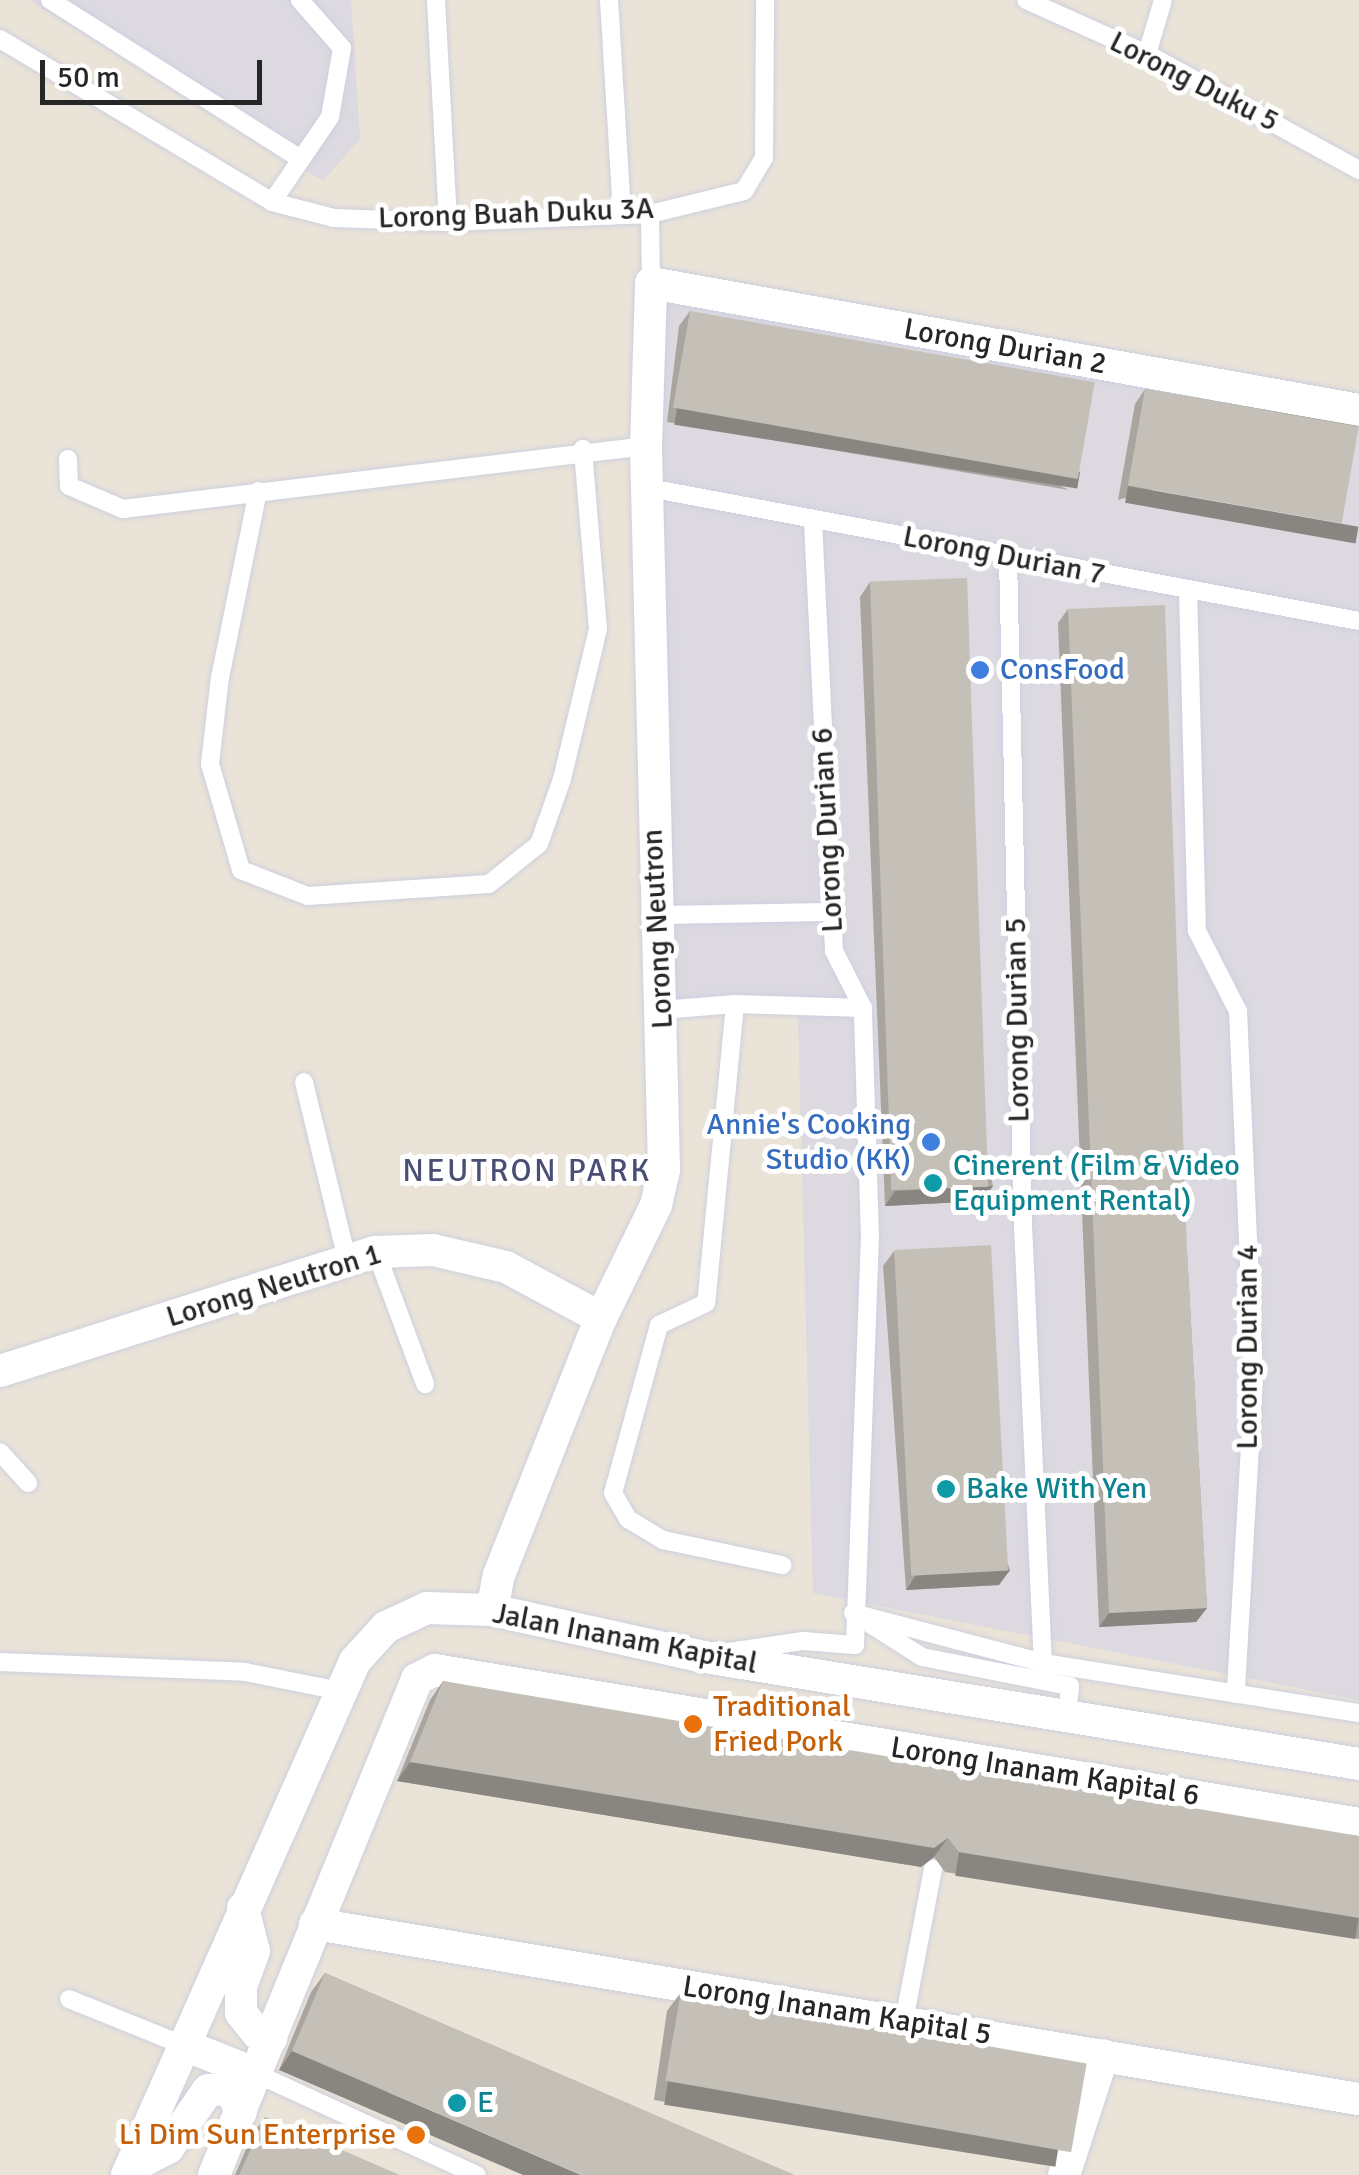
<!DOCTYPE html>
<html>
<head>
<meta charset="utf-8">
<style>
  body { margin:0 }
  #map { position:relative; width:1359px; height:2175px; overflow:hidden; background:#e9e3d8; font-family:Signika,sans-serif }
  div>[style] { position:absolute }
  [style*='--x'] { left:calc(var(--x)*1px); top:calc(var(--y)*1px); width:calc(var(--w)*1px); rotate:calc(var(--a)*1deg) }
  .industrial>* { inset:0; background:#dcd9e1 }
  .roads { filter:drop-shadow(0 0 2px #cecfdf) drop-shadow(0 0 2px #cecfdf) }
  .service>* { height:18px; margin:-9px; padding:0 9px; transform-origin:9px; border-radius:9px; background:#fff }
  .minor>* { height:32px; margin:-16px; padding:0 16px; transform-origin:16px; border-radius:16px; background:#fff }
  .wall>* { inset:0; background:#a9a59e }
  .shaded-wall>* { inset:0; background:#898681; transform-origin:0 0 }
  .building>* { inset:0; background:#c4c0b8; transform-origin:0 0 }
  .dots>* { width:28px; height:28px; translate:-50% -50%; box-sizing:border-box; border:5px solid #fff; border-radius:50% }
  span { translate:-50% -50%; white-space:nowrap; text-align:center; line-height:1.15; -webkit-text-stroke:10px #fff; paint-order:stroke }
  .street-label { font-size:30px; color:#262626 }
  .shop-label { font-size:30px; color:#366cbe }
  .left { translate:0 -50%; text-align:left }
  .right { translate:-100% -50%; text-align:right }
  .culture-label { font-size:30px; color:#0d838f }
  .food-label { font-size:30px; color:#c56008 }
  .neighbourhood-label { font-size:32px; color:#4a4d74; letter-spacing:2.5px }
  .scale { position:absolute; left:40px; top:60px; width:222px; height:45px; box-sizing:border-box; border:5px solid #262626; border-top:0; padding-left:12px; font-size:30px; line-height:35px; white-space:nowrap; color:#262626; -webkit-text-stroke:8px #fff; paint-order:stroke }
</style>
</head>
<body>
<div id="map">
  <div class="industrial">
    <i style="clip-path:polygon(29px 0,351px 0,360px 139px,323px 181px)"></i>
    <i style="clip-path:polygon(633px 297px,1359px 396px,1359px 1700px,813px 1593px,798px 1016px,649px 995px)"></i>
  </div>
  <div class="roads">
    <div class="service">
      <i style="--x:50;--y:0;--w:297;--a:32.4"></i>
      <i style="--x:436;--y:0;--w:222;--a:86.9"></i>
      <i style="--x:609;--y:0;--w:214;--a:86.5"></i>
      <i style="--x:1026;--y:0;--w:133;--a:24.1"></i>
      <i style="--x:1147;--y:54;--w:242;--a:28.7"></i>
      <i style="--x:0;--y:39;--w:317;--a:30.9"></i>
      <i style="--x:272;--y:202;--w:64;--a:14.5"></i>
      <i style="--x:334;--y:218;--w:114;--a:2"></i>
      <i style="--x:448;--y:222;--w:202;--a:-2.3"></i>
      <i style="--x:650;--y:214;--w:97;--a:-13.7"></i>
      <i style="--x:744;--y:191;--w:39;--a:-59"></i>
      <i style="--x:764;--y:158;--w:158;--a:-89.6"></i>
      <i style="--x:1147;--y:54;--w:56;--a:-73.5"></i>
      <i style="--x:272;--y:202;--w:103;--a:-55.7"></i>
      <i style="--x:330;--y:117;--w:70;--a:-80.1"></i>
      <i style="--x:342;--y:48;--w:64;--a:-131.2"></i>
      <i style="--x:650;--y:214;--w:69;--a:89.2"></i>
      <i style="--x:68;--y:459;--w:27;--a:88"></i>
      <i style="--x:69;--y:486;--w:59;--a:23.1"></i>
      <i style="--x:123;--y:509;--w:527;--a:-6.87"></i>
      <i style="--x:649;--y:488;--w:722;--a:10.61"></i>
      <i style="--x:258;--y:491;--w:190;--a:101.5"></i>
      <i style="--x:220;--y:677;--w:88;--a:96.6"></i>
      <i style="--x:210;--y:764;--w:110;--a:73.7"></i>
      <i style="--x:241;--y:870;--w:72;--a:21.2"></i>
      <i style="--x:308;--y:896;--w:181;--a:-3.8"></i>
      <i style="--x:489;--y:884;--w:64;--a:-38.7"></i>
      <i style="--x:539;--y:844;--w:69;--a:-70.5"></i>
      <i style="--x:562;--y:779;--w:154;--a:-76.5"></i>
      <i style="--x:598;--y:629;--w:181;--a:-94.8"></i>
      <i style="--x:1008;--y:557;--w:668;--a:88.71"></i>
      <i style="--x:1023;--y:1225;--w:438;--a:87.4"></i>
      <i style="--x:1188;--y:590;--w:341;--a:88.5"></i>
      <i style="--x:1197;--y:931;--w:90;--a:62.9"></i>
      <i style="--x:1238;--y:1011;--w:366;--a:87.5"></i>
      <i style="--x:1254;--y:1377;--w:317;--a:93.3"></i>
      <i style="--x:656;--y:915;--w:175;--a:-1"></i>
      <i style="--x:735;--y:1004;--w:300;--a:95.5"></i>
      <i style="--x:706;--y:1303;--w:52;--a:154.9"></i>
      <i style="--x:659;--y:1325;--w:174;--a:105.3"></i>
      <i style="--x:613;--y:1493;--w:30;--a:60"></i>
      <i style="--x:628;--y:1519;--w:41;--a:31"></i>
      <i style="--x:663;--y:1540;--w:122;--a:11.9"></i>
      <i style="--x:662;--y:1010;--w:73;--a:-4.7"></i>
      <i style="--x:735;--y:1004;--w:128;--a:1.8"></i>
      <i style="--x:304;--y:1082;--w:183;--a:76.4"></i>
      <i style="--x:376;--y:1252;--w:141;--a:69.6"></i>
      <i style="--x:0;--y:1452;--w:42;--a:47.9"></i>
      <i style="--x:853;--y:1613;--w:196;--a:14.7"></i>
      <i style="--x:1043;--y:1663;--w:320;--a:9"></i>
      <i style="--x:870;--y:1624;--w:62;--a:32.4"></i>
      <i style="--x:922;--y:1657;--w:151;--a:11.1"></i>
      <i style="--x:1070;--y:1686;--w:31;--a:96"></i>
      <i style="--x:729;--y:1652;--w:75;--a:-8.5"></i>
      <i style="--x:803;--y:1641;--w:52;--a:4.4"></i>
      <i style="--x:855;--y:1645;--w:408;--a:-87.9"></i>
      <i style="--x:870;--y:1237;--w:229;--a:-91.8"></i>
      <i style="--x:863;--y:1008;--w:64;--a:-117"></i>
      <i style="--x:834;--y:951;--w:432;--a:-92.8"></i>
      <i style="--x:0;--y:1662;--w:245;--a:2.3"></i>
      <i style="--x:245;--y:1672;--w:97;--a:11.3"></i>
      <i style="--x:69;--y:1999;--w:128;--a:22"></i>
      <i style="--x:904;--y:2021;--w:155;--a:-79.2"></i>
      <i style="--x:257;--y:2074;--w:242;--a:24.7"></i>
    </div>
    <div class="minor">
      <i style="--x:0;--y:1371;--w:394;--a:-17.6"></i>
      <i style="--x:376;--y:1252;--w:57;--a:-2"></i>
      <i style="--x:433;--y:1250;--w:75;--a:13.1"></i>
      <i style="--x:506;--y:1267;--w:108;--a:28.2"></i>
      <i style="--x:492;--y:1610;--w:36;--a:-79"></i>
      <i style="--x:499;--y:1575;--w:277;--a:-68.4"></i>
      <i style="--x:601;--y:1318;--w:126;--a:-64"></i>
      <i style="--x:656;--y:1205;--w:37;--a:-77"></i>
      <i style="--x:664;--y:1169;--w:723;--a:-91.43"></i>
      <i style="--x:646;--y:446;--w:163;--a:-88.2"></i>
      <i style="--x:651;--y:283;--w:719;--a:10.17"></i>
      <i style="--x:243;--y:1908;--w:44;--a:75.7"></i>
      <i style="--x:254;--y:1951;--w:37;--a:110"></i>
      <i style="--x:241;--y:1986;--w:27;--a:90"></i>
      <i style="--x:241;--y:2013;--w:27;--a:51"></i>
      <i style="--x:258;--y:2034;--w:14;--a:17"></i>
      <i style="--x:315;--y:1924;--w:1059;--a:9.52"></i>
      <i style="--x:189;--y:2047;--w:73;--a:21.7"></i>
      <i style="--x:131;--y:2167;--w:42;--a:-27.2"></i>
      <i style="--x:168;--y:2148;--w:70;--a:-55.4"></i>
      <i style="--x:208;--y:2090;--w:23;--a:-2"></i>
      <i style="--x:231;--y:2089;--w:25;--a:67"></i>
      <i style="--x:127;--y:2175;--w:562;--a:-66.08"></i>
      <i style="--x:355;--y:1661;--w:46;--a:-47.6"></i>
      <i style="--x:386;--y:1627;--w:45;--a:-24.9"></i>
      <i style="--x:427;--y:1608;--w:65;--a:1.8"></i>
      <i style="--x:492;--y:1610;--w:212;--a:12.5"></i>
      <i style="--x:699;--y:1656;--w:669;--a:9.29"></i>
      <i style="--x:214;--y:2175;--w:536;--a:-67.74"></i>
      <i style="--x:417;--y:1679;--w:20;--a:-27"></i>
      <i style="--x:435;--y:1670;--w:937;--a:9.46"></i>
      <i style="--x:1064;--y:2175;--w:126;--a:-72"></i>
    </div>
  </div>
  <div class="wall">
    <i style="clip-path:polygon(690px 311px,1069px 490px,667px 422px,679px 326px)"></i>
    <i style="clip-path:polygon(1145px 389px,1359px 426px,1118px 500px,1135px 404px)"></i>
    <i style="clip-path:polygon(870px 582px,993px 1186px,982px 1201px,885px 1206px,860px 597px)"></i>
    <i style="clip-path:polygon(1068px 609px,1187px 1252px,1207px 1608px,1196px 1622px,1099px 1627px,1058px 623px)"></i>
    <i style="clip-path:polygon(894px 1251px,1010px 1570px,999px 1585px,906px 1590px,883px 1266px)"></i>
    <i style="clip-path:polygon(443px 1681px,961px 1781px,1359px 1836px,1359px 1939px,945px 1872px,934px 1857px,921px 1867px,397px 1781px,430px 1700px)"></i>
    <i style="clip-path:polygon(325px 1973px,794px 2175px,279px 2070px,311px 1992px)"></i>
    <i style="clip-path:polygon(681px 1992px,1045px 2165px,654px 2100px,667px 2011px)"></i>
    <i style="clip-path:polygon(265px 2117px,399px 2175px,235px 2175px,252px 2135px)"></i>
  </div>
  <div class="shaded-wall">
    <i style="left:677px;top:408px;width:408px;height:17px;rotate:9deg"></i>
    <i style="left:1128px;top:486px;width:234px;height:17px;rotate:10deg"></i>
    <i style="clip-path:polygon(993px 1186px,982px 1201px,885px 1206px,895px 1191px)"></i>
    <i style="clip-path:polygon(1010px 1570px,999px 1585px,906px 1590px,916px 1575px)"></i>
    <i style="clip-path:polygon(1207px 1608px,1196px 1622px,1099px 1627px,1109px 1613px)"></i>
    <i style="clip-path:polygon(410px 1762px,948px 1838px,934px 1857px,921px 1867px,397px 1781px)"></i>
    <i style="left:959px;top:1852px;width:405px;height:24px;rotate:9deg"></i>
    <i style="clip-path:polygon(292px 2051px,581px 2175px,523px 2175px,279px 2070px)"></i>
    <i style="left:668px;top:2081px;width:396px;height:24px;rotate:9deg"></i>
  </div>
  <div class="building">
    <i style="left:690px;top:311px;width:411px;height:98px;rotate:10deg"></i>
    <i style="left:1145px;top:389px;width:217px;height:98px;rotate:10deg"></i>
    <i style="left:967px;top:578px;width:609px;height:97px;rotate:88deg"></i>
    <i style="clip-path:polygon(1165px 605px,1187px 1252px,1207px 1608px,1109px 1613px,1068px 609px)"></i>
    <i style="left:991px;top:1245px;width:326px;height:97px;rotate:87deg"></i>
    <i style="clip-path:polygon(443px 1681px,950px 1767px,961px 1781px,975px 1771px,1359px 1836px,1359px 1918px,959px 1852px,948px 1838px,934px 1848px,410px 1762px)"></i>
    <i style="clip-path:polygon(325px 1973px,794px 2175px,581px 2175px,292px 2051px)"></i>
    <i style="left:681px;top:1992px;width:412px;height:90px;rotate:10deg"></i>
    <i style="clip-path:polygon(265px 2117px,399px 2175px,239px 2175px)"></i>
  </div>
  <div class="dots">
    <i style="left:980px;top:670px;background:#3f7fe0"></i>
    <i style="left:931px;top:1142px;background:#3f7fe0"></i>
    <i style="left:933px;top:1183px;background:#0f9aa8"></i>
    <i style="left:946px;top:1489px;background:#0f9aa8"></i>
    <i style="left:693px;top:1724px;background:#e8710a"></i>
    <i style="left:457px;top:2103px;background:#0f9aa8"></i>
    <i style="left:416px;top:2135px;background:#e8710a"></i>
  </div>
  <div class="street-label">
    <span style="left:1194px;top:82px;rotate:27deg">Lorong Duku 5</span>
    <span style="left:516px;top:214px;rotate:-2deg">Lorong Buah Duku 3A</span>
    <span style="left:1005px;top:347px;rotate:10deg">Lorong Durian 2</span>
    <span style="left:1004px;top:556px;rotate:11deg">Lorong Durian 7</span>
    <span style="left:828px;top:830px;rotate:-93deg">Lorong Durian 6</span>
    <span style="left:658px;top:929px;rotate:-93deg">Lorong Neutron</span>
    <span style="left:1018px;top:1020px;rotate:-91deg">Lorong Durian 5</span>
    <span style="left:274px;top:1286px;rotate:-17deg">Lorong Neutron 1</span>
    <span style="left:1248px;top:1347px;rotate:-90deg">Lorong Durian 4</span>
    <span style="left:625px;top:1639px;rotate:11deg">Jalan Inanam Kapital</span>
    <span style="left:1045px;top:1772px;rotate:9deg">Lorong Inanam Kapital 6</span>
    <span style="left:837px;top:2011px;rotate:9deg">Lorong Inanam Kapital 5</span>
  </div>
  <div class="shop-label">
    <span class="left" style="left:1000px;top:670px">ConsFood</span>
    <span class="right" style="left:911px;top:1142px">Annie's Cooking<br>Studio (KK)</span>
  </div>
  <div class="culture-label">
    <span class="left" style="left:953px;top:1183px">Cinerent (Film &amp; Video<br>Equipment Rental)</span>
    <span class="left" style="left:966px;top:1489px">Bake With Yen</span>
    <span class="left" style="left:477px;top:2103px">E</span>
  </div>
  <div class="food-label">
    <span class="left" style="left:713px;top:1724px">Traditional<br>Fried Pork</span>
    <span class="right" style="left:396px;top:2135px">Li Dim Sun Enterprise</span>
  </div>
  <div class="neighbourhood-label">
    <span style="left:527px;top:1171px">NEUTRON PARK</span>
  </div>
  <div class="scale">50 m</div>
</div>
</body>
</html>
